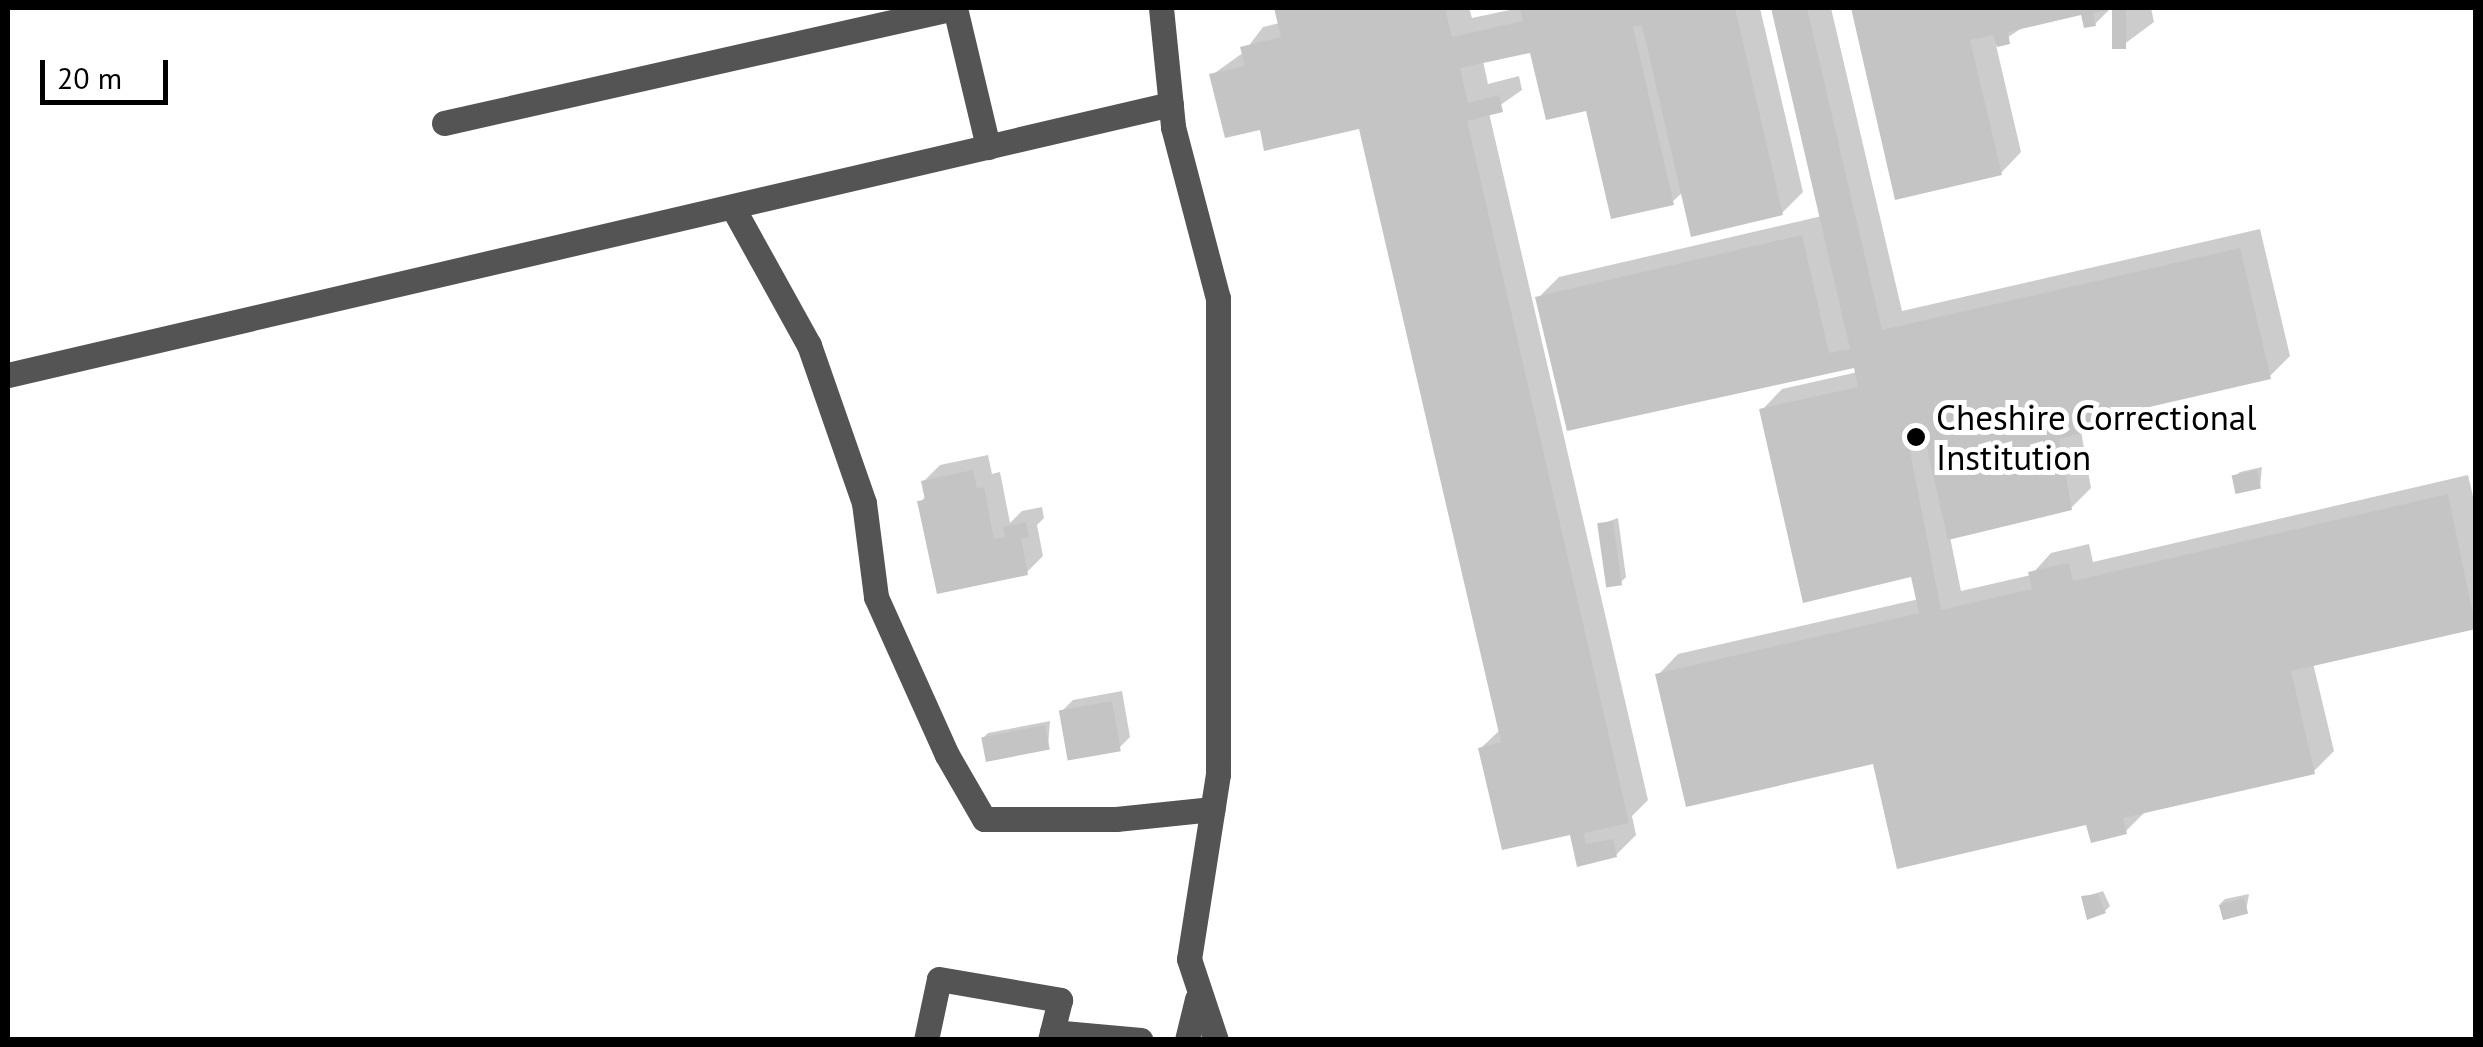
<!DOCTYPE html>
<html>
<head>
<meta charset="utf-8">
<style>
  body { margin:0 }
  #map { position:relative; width:2483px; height:1047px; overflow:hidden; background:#fff; font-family:"PT Sans",sans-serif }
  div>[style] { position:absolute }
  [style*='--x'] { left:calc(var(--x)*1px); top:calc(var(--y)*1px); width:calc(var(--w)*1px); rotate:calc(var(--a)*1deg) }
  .shadow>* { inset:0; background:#0003 }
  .building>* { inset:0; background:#c4c4c4; transform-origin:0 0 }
  .minor>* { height:25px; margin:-12.5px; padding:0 12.5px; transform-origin:12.5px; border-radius:12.5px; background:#545454 }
  .dots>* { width:28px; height:28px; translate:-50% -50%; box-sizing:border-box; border:5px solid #fff; border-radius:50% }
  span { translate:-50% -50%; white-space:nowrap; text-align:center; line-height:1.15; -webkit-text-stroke:10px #fff; paint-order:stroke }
  .poi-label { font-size:35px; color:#000 }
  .left { translate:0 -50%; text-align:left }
  .frame { position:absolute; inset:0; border:10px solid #000; pointer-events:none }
  .scale { position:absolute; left:40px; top:60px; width:128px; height:45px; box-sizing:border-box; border:5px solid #000; border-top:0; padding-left:12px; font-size:30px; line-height:35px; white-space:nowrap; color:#000; -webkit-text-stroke:8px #fff; paint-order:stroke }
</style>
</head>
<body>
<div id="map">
  <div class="shadow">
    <i style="clip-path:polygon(1276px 8px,1469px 8px,1472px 18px,1519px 8px,1760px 8px,1803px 192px,1782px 213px,1683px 192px,1672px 202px,1532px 50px,1483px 61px,1488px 84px,1519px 76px,1522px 90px,1489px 113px,1648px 800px,1632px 816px,1636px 835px,1616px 855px,1579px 864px,1571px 832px,1481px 748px,1501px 729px,1361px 126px,1262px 127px,1212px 75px,1244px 52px,1263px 27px,1280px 23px)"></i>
    <i style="clip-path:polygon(1774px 8px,1831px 8px,1902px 311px,2260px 229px,2290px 356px,2269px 377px,2145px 405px,2133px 418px,2081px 431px,2091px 488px,2071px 508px,1950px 537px,1961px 591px,2031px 575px,2051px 553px,2089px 544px,2093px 562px,2468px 475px,2476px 509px,2476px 626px,2313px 663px,2334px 751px,2313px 772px,2147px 810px,2125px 832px,1874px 761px,1658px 675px,1678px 654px,1919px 599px,1913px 574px,1762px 410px,1782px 389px,1858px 372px,1856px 365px,1538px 298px,1559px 277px,1822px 216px)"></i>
    <i style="clip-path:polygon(1854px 8px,2111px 8px,2095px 24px,2083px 12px,2025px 26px,1996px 45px,2021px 152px,2001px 173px,1897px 197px)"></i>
    <i style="clip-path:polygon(2114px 8px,2151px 8px,2154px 22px,2123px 45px)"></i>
    <i style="clip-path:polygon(988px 455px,992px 474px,1000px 472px,1010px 523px,1022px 511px,1042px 507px,1044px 518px,1037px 525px,1043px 556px,1027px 572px,920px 502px,926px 496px,923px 482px,940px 465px)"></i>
    <i style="clip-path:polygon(2262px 467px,2260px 487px,2235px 476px,2240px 472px)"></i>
    <i style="clip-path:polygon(1618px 518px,1626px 577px,1621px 582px,1599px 525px)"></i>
    <i style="clip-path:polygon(1122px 691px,1130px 737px,1119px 748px,1062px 711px,1073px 700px)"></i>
    <i style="clip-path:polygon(1050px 721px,1048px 747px,983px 738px,988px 733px)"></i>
    <i style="clip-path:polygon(2103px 891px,2110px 906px,2105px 911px,2084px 897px)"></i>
    <i style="clip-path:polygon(2249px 894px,2246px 911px,2220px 904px,2225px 899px)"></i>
  </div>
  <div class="building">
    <i style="clip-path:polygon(1274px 8px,1445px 8px,1452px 37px,1523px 21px,1520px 8px,1735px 8px,1783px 215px,1691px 237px,1642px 25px,1633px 27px,1674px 205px,1611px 219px,1586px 111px,1546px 120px,1530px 53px,1460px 68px,1468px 103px,1499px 95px,1503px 112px,1467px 121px,1629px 823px,1584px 833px,1586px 844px,1613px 839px,1617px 857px,1577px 867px,1570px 835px,1502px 850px,1478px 748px,1501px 742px,1359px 129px,1264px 151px,1260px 130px,1225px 138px,1209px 74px,1245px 66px,1240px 47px,1281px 37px)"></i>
    <i style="clip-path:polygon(1771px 8px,1807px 8px,1882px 330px,2240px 248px,2271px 379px,2132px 411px,2134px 420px,2059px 439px,2072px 510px,1948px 540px,1926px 443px,1909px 446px,1941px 610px,2032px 589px,2028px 572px,2069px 563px,2073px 581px,2448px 494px,2476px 629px,2291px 671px,2315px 774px,2123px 818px,2127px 834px,2091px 843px,2086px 825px,1897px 869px,1873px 764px,1686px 807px,1655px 674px,1919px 613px,1911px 577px,1803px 603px,1759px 409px,1858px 387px,1854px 368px,1567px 431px,1535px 297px,1802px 235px,1829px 353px,1850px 349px)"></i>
    <i style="clip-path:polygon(1851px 8px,2109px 8px,2109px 9px,2093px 13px,2096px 26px,2084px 28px,2081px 15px,2008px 32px,2010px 44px,1997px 47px,1993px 35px,1970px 40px,2002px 175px,1895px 200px)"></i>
    <i style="left:2112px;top:8px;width:14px;height:41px"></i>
    <i style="clip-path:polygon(973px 470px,977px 489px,984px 487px,994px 539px,1005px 537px,1003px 527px,1026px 522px,1029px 537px,1021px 538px,1028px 575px,937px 594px,917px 501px,925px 500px,921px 481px)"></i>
    <i style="left:2257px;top:470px;width:19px;height:26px;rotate:78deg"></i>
    <i style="left:1613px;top:521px;width:65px;height:16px;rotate:82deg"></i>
    <i style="left:1112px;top:701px;width:51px;height:54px;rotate:80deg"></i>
    <i style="left:1045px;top:725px;width:25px;height:65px;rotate:79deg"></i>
    <i style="clip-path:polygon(2098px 894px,2106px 913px,2087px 920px,2081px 896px)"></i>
    <i style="left:2244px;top:898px;width:16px;height:26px;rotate:75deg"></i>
  </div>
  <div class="minor">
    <i style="--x:955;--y:8;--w:143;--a:76.6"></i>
    <i style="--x:1161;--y:8;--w:120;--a:84.2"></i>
    <i style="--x:1173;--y:127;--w:177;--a:75.3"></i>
    <i style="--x:1218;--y:298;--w:476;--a:90"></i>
    <i style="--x:1218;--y:774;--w:187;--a:98.9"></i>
    <i style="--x:1189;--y:959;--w:85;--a:71.6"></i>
    <i style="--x:444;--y:123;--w:523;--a:-12.71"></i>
    <i style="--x:733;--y:208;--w:157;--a:61"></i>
    <i style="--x:809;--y:345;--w:167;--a:70.8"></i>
    <i style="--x:864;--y:503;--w:95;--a:82.7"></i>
    <i style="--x:876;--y:597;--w:173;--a:65.8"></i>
    <i style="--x:947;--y:755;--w:74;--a:60"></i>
    <i style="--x:984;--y:819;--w:132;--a:0"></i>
    <i style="--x:1116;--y:819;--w:97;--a:-5.9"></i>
    <i style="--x:8;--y:375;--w:1194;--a:-13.12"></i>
    <i style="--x:1052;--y:1032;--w:89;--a:5.1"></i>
    <i style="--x:926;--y:1040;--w:62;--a:-78"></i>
    <i style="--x:939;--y:979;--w:123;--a:9.8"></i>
    <i style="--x:1060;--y:1000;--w:41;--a:104"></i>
    <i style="--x:1187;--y:1040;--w:42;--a:-76.3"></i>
  </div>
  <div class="dots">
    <i style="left:1916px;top:437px;background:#000"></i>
  </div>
  <div class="poi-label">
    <span class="left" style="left:1936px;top:437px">Cheshire Correctional<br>Institution</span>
  </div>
  <div class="frame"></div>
  <div class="scale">20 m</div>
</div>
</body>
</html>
